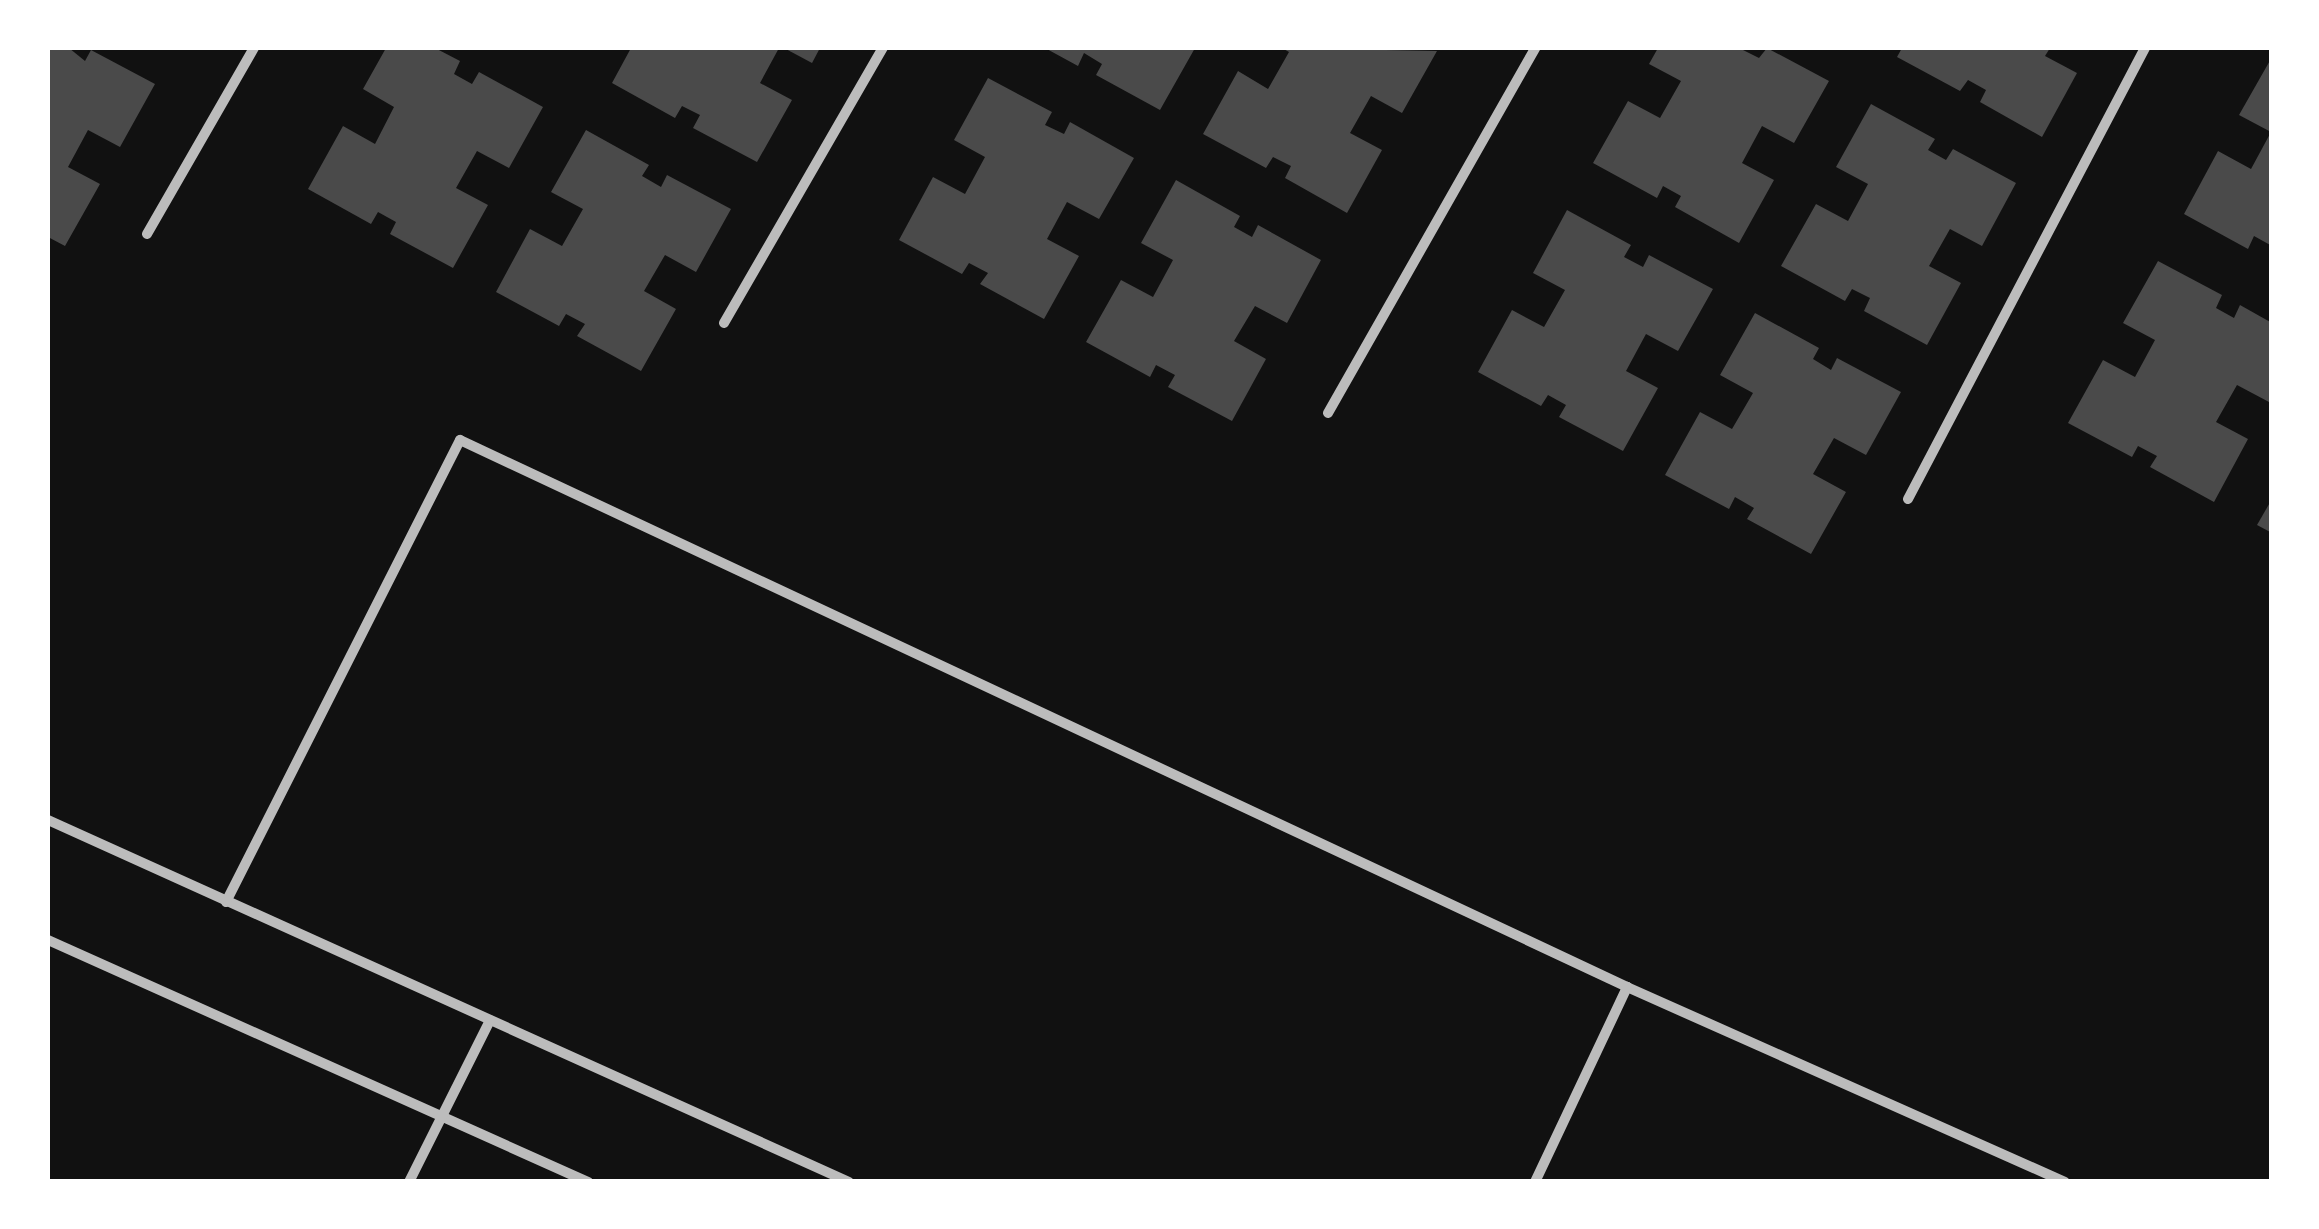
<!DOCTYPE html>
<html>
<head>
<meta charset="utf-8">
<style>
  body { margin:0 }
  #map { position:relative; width:2319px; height:1229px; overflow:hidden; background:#111; font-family:Rubik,sans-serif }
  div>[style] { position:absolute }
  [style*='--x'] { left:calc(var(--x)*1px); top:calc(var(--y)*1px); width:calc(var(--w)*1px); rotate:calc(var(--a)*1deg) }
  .building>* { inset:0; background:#4a4a4a }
  .minor>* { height:10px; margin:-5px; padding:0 5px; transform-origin:5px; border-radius:5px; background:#bcbcbc }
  span { translate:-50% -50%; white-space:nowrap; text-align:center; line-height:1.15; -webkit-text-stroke:9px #fff; paint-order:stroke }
  .frame { position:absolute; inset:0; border:50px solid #fff; pointer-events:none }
</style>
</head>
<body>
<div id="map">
  <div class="building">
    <i style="clip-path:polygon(48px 48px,69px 48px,85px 61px,91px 50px,155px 84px,120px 147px,88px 130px,68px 167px,100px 184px,65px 246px,48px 237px)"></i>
    <i style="clip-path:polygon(386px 48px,435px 48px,460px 61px,454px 74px,472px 84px,479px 72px,543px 107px,509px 168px,477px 151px,456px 188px,488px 205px,453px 268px,390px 234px,396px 222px,378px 212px,371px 224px,308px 189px,343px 126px,375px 144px,394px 107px,363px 89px)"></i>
    <i style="clip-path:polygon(631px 48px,779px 48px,760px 83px,792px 100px,757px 162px,693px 128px,700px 115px,682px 106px,675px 118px,612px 83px)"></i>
    <i style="clip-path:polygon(784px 48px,820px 48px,812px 63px)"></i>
    <i style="clip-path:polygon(1045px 48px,1195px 48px,1160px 110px,1096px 75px,1102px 64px,1084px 53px,1078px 66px)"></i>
    <i style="clip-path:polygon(1282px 48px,1437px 51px,1402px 113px,1371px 96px,1350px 133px,1382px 150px,1347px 213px,1285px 178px,1291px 166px,1273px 157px,1266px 168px,1203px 134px,1238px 71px,1268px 89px,1289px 52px)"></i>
    <i style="clip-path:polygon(1658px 48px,1739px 48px,1759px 58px,1767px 48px,1829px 81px,1794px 143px,1762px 126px,1742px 163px,1774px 180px,1739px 243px,1675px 207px,1681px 196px,1663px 186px,1657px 198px,1593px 163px,1628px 101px,1660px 118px,1681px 81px,1649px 64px)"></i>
    <i style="clip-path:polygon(1902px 48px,2050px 48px,2045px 56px,2077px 73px,2042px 137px,1980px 102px,1986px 90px,1968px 80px,1960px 91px,1897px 57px)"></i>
    <i style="clip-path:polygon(2272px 57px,2272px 246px,2254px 236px,2248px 249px,2184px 214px,2218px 151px,2251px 169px,2271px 132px,2239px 115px)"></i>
    <i style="clip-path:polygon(988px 78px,1052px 112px,1045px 125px,1064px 134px,1070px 122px,1134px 158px,1099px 219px,1067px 202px,1047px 239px,1079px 256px,1044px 319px,980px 284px,988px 273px,969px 263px,962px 274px,899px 240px,933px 177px,965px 194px,985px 157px,954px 140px)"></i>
    <i style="clip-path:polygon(1871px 104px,1935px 139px,1928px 150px,1946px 160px,1953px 149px,2016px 183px,1982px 246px,1950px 229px,1929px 266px,1961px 283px,1927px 345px,1864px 311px,1870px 298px,1852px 289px,1845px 301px,1781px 266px,1816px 204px,1848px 221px,1868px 184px,1836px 167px)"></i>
    <i style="clip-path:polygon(586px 130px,649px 165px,642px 176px,661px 187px,667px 175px,731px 209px,696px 272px,665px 255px,644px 291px,676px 309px,641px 371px,577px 336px,585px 324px,566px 314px,559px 326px,496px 292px,530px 229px,562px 246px,583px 209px,551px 192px)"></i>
    <i style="clip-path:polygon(1176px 180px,1240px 216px,1234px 227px,1252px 237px,1258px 225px,1321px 260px,1287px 323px,1255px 306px,1234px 341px,1266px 359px,1232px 421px,1168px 387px,1175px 375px,1156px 365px,1150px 377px,1086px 342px,1121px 280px,1153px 297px,1173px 260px,1141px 243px)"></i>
    <i style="clip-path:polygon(1567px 210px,1631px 245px,1624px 257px,1643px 267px,1649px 255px,1713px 289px,1678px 351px,1646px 334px,1626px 371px,1658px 388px,1623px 451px,1559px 417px,1566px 405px,1548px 395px,1541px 406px,1478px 372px,1512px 310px,1544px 327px,1565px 290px,1533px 273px)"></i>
    <i style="clip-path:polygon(2158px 261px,2222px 295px,2216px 308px,2234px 318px,2240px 305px,2272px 323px,2272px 397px,2269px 402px,2237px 385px,2216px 422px,2248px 439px,2214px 502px,2150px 467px,2157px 456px,2138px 446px,2132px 457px,2068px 423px,2103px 360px,2135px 377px,2155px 340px,2123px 323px)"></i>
    <i style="clip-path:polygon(1755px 313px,1819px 348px,1813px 359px,1831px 370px,1837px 358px,1901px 392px,1866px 455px,1834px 438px,1813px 474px,1846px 492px,1811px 554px,1747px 519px,1754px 508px,1735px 497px,1729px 509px,1665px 475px,1700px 412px,1732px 429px,1753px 393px,1720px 375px)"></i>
    <i style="clip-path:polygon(2272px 499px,2272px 533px,2257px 525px)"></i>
  </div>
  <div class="minor">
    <i style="--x:147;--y:234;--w:215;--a:-60.1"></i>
    <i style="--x:724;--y:323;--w:318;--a:-60"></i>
    <i style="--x:1328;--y:413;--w:420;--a:-60.4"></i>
    <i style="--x:1908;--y:499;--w:509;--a:-62.28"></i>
    <i style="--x:48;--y:820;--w:879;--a:24.32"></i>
    <i style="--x:226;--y:902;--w:518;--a:-63.14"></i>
    <i style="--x:460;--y:440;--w:1289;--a:25.11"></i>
    <i style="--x:1627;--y:987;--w:479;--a:24"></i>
    <i style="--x:48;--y:940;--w:592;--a:24.14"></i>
    <i style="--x:409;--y:1182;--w:181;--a:-63.4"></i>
    <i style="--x:1535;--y:1182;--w:216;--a:-64.7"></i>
  </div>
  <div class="frame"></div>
</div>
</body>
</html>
